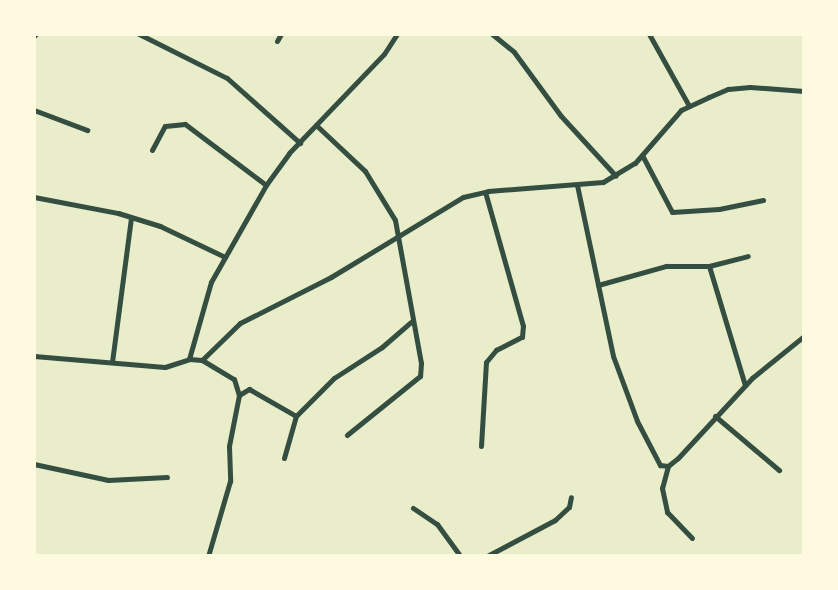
<!DOCTYPE html>
<html>
<head>
<meta charset="utf-8">
<style>
  body { margin:0 }
  #map { position:relative; width:838px; height:590px; overflow:hidden; background:#e9edc9; font-family:Mulish,sans-serif }
  div>[style] { position:absolute }
  [style*='--x'] { left:calc(var(--x)*1px); top:calc(var(--y)*1px); width:calc(var(--w)*1px); rotate:calc(var(--a)*1deg) }
  .minor>* { height:5px; margin:-2.5px; padding:0 2.5px; transform-origin:2.5px; border-radius:2.5px; background:#344e41 }
  span { translate:-50% -50%; white-space:nowrap; text-align:center; line-height:1.15; -webkit-text-stroke:4.5px #fefae0; paint-order:stroke }
  .frame { position:absolute; inset:0; border:36px solid #fefae0; pointer-events:none }
</style>
</head>
<body>
<div id="map">
  <div class="minor">
    <i style="--x:139;--y:34;--w:98;--a:26.6"></i>
    <i style="--x:227;--y:78;--w:98;--a:41.7"></i>
    <i style="--x:492;--y:34;--w:28;--a:39"></i>
    <i style="--x:514;--y:52;--w:79;--a:53.7"></i>
    <i style="--x:561;--y:116;--w:81;--a:47.5"></i>
    <i style="--x:649;--y:34;--w:82;--a:60.9"></i>
    <i style="--x:34;--y:36;--w:3;--a:-45"></i>
    <i style="--x:277;--y:41;--w:8;--a:-60"></i>
    <i style="--x:34;--y:110;--w:57;--a:20.7"></i>
    <i style="--x:316;--y:125;--w:67;--a:43.2"></i>
    <i style="--x:365;--y:171;--w:57;--a:58.5"></i>
    <i style="--x:395;--y:220;--w:145;--a:79.7"></i>
    <i style="--x:421;--y:363;--w:13;--a:94"></i>
    <i style="--x:420;--y:376;--w:94;--a:141.1"></i>
    <i style="--x:152;--y:150;--w:27;--a:-62"></i>
    <i style="--x:165;--y:126;--w:20;--a:-6"></i>
    <i style="--x:185;--y:124;--w:101;--a:37"></i>
    <i style="--x:642;--y:155;--w:64;--a:62.2"></i>
    <i style="--x:672;--y:212;--w:47;--a:-3.7"></i>
    <i style="--x:719;--y:209;--w:45;--a:-11.6"></i>
    <i style="--x:577;--y:185;--w:175;--a:78.1"></i>
    <i style="--x:613;--y:356;--w:69;--a:69.7"></i>
    <i style="--x:637;--y:421;--w:50;--a:62.4"></i>
    <i style="--x:660;--y:465;--w:8;--a:7"></i>
    <i style="--x:668;--y:466;--w:13;--a:-39"></i>
    <i style="--x:678;--y:458;--w:109;--a:-47.2"></i>
    <i style="--x:752;--y:378;--w:67;--a:-38.9"></i>
    <i style="--x:34;--y:197;--w:86;--a:10.8"></i>
    <i style="--x:118;--y:213;--w:44;--a:17.2"></i>
    <i style="--x:160;--y:226;--w:72;--a:25.5"></i>
    <i style="--x:709;--y:266;--w:124;--a:73.2"></i>
    <i style="--x:598;--y:285;--w:71;--a:-15.6"></i>
    <i style="--x:666;--y:266;--w:43;--a:0"></i>
    <i style="--x:709;--y:266;--w:40;--a:-14.4"></i>
    <i style="--x:34;--y:356;--w:131;--a:4.8"></i>
    <i style="--x:165;--y:367;--w:25;--a:-18"></i>
    <i style="--x:189;--y:359;--w:13;--a:4"></i>
    <i style="--x:202;--y:360;--w:37;--a:31"></i>
    <i style="--x:234;--y:379;--w:17;--a:73"></i>
    <i style="--x:239;--y:395;--w:52;--a:101.1"></i>
    <i style="--x:229;--y:446;--w:35;--a:88"></i>
    <i style="--x:230;--y:481;--w:78;--a:106.3"></i>
    <i style="--x:189;--y:359;--w:80;--a:-74.1"></i>
    <i style="--x:211;--y:282;--w:112;--a:-60.4"></i>
    <i style="--x:266;--y:185;--w:39;--a:-54"></i>
    <i style="--x:289;--y:153;--w:137;--a:-46.2"></i>
    <i style="--x:384;--y:54;--w:24;--a:-57"></i>
    <i style="--x:202;--y:360;--w:53;--a:-44.2"></i>
    <i style="--x:240;--y:323;--w:102;--a:-26.8"></i>
    <i style="--x:331;--y:277;--w:154;--a:-31.2"></i>
    <i style="--x:463;--y:197;--w:26;--a:-13"></i>
    <i style="--x:488;--y:191;--w:115;--a:-4.5"></i>
    <i style="--x:603;--y:182;--w:37;--a:-31"></i>
    <i style="--x:635;--y:163;--w:70;--a:-49"></i>
    <i style="--x:681;--y:110;--w:31;--a:-25"></i>
    <i style="--x:709;--y:97;--w:21;--a:-23"></i>
    <i style="--x:728;--y:89;--w:22;--a:-5"></i>
    <i style="--x:750;--y:87;--w:54;--a:4.2"></i>
    <i style="--x:112;--y:362;--w:145;--a:-82.5"></i>
    <i style="--x:239;--y:395;--w:12;--a:-31"></i>
    <i style="--x:249;--y:389;--w:54;--a:29.9"></i>
    <i style="--x:715;--y:416;--w:84;--a:40.2"></i>
    <i style="--x:481;--y:446;--w:84;--a:-86.6"></i>
    <i style="--x:486;--y:362;--w:16;--a:-50"></i>
    <i style="--x:496;--y:350;--w:29;--a:-27"></i>
    <i style="--x:522;--y:337;--w:11;--a:-85"></i>
    <i style="--x:523;--y:326;--w:139;--a:-105.8"></i>
    <i style="--x:284;--y:458;--w:44;--a:-74.1"></i>
    <i style="--x:296;--y:416;--w:54;--a:-45"></i>
    <i style="--x:334;--y:378;--w:57;--a:-32.9"></i>
    <i style="--x:382;--y:347;--w:38;--a:-41"></i>
    <i style="--x:34;--y:464;--w:76;--a:12.2"></i>
    <i style="--x:108;--y:480;--w:59;--a:-2.9"></i>
    <i style="--x:668;--y:466;--w:23;--a:105"></i>
    <i style="--x:662;--y:488;--w:25;--a:78"></i>
    <i style="--x:667;--y:512;--w:36;--a:46"></i>
    <i style="--x:413;--y:508;--w:29;--a:34"></i>
    <i style="--x:437;--y:524;--w:39;--a:54"></i>
    <i style="--x:487;--y:556;--w:77;--a:-27.9"></i>
    <i style="--x:555;--y:520;--w:19;--a:-43"></i>
    <i style="--x:569;--y:507;--w:10;--a:-79"></i>
  </div>
  <div class="frame"></div>
</div>
</body>
</html>
